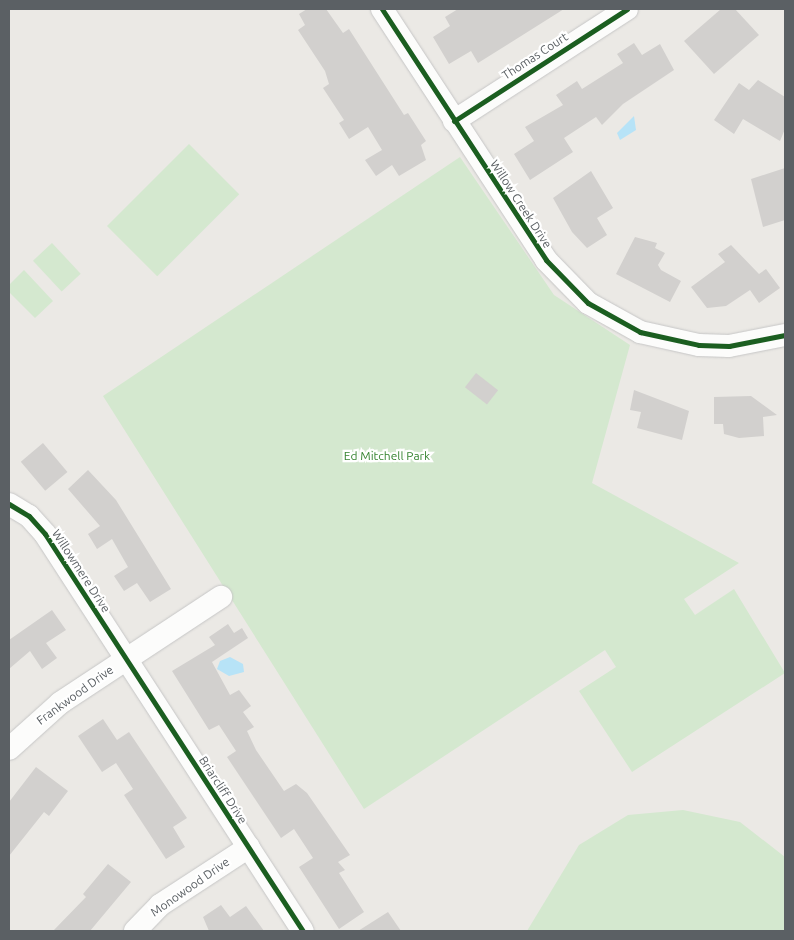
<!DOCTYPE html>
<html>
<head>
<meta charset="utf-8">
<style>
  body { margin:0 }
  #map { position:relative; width:794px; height:940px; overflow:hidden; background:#ebe9e5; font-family:Ubuntu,sans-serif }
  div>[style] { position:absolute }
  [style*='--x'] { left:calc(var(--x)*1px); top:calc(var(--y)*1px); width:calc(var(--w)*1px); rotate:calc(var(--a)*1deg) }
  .green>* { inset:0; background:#d4e8cf; transform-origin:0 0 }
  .water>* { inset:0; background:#b7e3f7 }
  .building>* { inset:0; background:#d2d0ce; transform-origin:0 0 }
  .roads { filter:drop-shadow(0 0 1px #c6c6c6) drop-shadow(0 0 1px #c6c6c6) }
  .minor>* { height:22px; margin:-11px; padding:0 11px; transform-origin:11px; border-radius:11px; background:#fcfcfb }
  .cycleway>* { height:5px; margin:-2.5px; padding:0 2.5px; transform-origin:2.5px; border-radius:2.5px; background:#1b5e20 }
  span { translate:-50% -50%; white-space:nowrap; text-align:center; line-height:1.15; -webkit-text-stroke:4.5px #fff; paint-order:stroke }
  .street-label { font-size:12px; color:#5b6064 }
  .park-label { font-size:12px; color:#368431 }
  .frame { position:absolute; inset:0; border:10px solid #5b6064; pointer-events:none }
</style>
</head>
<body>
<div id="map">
  <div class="green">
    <i style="left:189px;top:144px;width:71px;height:116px;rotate:45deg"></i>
    <i style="clip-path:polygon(460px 157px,554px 295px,630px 345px,592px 483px,739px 563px,684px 599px,695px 615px,734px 589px,785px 673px,632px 772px,579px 691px,616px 667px,605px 650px,364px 809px,103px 396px)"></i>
    <i style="left:52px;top:243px;width:42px;height:26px;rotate:47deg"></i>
    <i style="clip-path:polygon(24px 270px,53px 301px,35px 318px,9px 292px,9px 285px)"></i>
    <i style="clip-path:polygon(683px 810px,740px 822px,785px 857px,785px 931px,527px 931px,579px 845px,628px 815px)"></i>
  </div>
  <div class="water">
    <i style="clip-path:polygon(634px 116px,636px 130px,620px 140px,617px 133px)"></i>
    <i style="clip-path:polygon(230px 657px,243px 664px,244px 672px,229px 676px,217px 669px,220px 661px)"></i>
  </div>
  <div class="building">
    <i style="clip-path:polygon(307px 9px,326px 9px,343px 33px,349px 29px,404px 115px,408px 113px,426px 141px,421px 145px,426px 160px,399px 176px,392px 165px,376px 176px,365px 160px,382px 150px,368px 127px,349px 139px,339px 123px,344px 120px,323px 88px,329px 84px,325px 71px,298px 30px,305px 25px,299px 14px)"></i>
    <i style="clip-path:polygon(458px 9px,564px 9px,478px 63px,471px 51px,449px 64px,433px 37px,450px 26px,445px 17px)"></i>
    <i style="clip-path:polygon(721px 9px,735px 9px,759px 35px,714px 74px,684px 41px)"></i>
    <i style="clip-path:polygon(634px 43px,642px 55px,660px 44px,674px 70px,623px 104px,602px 125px,596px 117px,564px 138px,573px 152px,530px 180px,514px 154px,534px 141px,525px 127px,563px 105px,556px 95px,577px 81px,582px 89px,623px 63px,617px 54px)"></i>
    <i style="clip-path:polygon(758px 80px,785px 97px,785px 129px,780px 141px,743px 119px,734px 134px,714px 120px,739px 83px,749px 90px)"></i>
    <i style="clip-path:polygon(785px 168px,785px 220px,763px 227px,751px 179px)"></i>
    <i style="clip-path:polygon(591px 171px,613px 208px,597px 218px,607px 235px,587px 248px,572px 232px,553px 198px)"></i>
    <i style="clip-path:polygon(635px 237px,657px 243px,655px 248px,665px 253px,658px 265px,661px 270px,681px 281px,670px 302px,616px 274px)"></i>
    <i style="clip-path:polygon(731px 245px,759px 274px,766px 269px,780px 288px,759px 303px,750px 290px,726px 306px,707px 308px,691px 287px,725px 262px,718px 254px)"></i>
    <i style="left:476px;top:373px;width:28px;height:18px;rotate:38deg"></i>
    <i style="clip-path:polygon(634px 390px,689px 411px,682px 440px,637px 428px,641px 412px,630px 410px)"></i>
    <i style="clip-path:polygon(751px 396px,777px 415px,763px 417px,764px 436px,739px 438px,724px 434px,723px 424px,714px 424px,714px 397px)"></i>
    <i style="left:43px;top:443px;width:38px;height:29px;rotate:50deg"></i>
    <i style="clip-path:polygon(88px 470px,116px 500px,171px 589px,150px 602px,137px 583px,124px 591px,114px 576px,128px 567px,112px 539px,97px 549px,88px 534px,100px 526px,68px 489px)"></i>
    <i style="clip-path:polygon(52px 610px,66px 630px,46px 643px,57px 658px,42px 669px,30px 651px,9px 669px,9px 640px)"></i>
    <i style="clip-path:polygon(228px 624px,234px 633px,242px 628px,248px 638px,212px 662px,230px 695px,239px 690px,251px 706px,243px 712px,254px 727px,247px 731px,256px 750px,284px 791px,296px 784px,307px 793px,350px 855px,338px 862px,345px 870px,339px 873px,364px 912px,339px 929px,299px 867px,313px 858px,294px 829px,281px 838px,227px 757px,236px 751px,219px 725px,209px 730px,172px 671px,215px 645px,209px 637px)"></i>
    <i style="clip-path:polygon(103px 719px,117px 740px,129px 732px,187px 818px,173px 827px,185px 847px,166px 859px,124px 795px,133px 789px,116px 763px,102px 772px,78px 736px)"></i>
    <i style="clip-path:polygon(36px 767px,68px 791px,49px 816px,44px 812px,9px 856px,9px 802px)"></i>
    <i style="clip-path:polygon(108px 864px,131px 882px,90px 931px,53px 931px,86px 897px,83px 894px)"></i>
    <i style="clip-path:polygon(221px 905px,230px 917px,246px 906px,264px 931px,209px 931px,203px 917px)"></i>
    <i style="clip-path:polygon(388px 912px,401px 931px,358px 931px)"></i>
  </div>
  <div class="roads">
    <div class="minor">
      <i style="--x:382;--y:9;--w:300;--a:56.8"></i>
      <i style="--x:546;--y:260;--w:60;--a:45.7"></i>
      <i style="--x:588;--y:303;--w:60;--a:29.1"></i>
      <i style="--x:640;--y:332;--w:60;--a:12.4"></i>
      <i style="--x:699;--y:345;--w:30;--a:2"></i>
      <i style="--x:729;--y:346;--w:57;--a:-11.1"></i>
      <i style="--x:454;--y:121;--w:206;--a:-32.9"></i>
      <i style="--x:9;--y:504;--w:23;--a:31"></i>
      <i style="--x:29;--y:516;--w:24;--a:48"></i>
      <i style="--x:45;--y:534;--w:473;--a:57"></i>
      <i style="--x:9;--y:749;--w:69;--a:-42"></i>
      <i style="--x:60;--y:703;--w:193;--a:-33.4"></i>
      <i style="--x:135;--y:931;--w:36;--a:-46"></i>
      <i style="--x:160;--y:905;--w:106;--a:-33.1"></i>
    </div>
  </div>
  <div class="cycleway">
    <i style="--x:382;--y:9;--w:300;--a:56.8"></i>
    <i style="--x:546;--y:260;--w:60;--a:45.7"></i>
    <i style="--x:588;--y:303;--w:60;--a:29.1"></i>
    <i style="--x:640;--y:332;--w:60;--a:12.4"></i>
    <i style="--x:699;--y:345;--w:30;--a:2"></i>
    <i style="--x:729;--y:346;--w:57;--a:-11.1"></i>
    <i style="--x:454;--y:121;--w:206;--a:-32.9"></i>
    <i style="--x:9;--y:504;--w:23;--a:31"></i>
    <i style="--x:29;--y:516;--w:24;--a:48"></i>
    <i style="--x:45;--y:534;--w:473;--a:57"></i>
  </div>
  <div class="street-label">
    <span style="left:535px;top:56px;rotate:-33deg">Thomas Court</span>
    <span style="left:521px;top:204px;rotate:57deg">Willow Creek Drive</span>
    <span style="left:81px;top:571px;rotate:57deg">Willowmere Drive</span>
    <span style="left:75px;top:695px;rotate:-36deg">Frankwood Drive</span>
    <span style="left:223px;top:790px;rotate:57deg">Briarcliff Drive</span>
    <span style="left:190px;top:887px;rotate:-35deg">Monowood Drive</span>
  </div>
  <div class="park-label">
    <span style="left:387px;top:456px">Ed Mitchell Park</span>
  </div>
  <div class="frame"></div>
</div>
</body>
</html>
